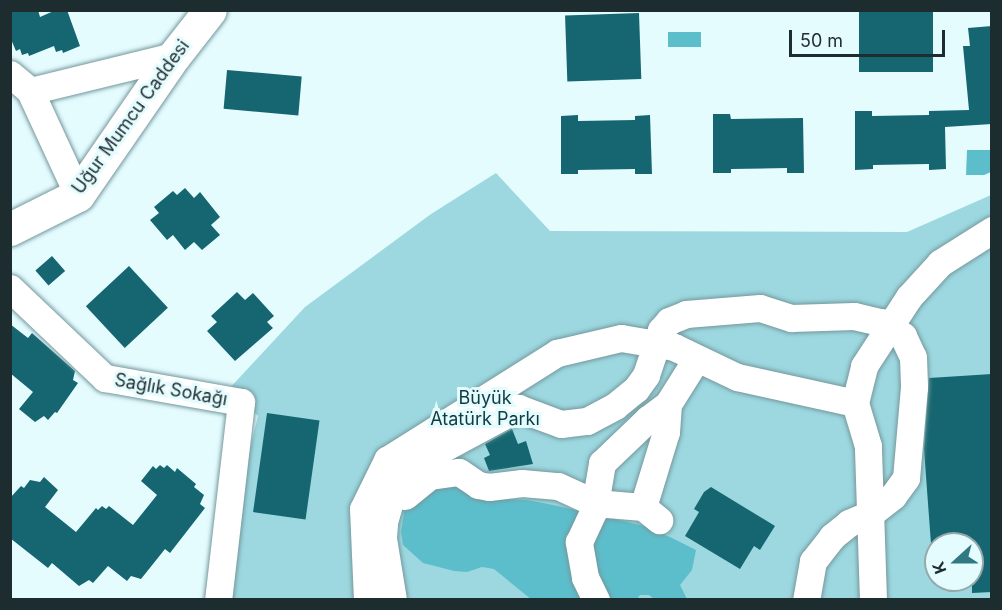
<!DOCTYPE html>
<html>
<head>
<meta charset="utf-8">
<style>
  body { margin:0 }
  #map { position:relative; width:1002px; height:610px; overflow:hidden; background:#e5fcff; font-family:Inter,sans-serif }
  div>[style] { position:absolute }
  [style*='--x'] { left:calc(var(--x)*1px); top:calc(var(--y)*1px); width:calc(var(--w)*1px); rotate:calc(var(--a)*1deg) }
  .green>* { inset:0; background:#9dd8e0 }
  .water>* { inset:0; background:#5dbecb; transform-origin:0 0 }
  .building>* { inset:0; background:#156670; transform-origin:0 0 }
  .roads { filter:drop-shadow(0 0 2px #74989d) drop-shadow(0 0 2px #74989d) }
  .minor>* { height:27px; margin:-13.5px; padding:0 13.5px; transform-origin:13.5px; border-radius:13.5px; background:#fff }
  .major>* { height:33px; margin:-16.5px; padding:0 16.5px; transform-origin:16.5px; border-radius:16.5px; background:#fff }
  span { translate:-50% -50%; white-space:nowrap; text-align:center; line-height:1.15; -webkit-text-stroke:6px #e5fcff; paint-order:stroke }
  .street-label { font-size:18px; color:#1d2c2e }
  .park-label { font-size:18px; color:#0e3c42 }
  .frame { position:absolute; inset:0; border:12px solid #1d2c2e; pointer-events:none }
  .north { position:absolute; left:924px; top:532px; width:60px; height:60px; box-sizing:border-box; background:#e5fcff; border:2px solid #95a9ab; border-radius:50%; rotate:249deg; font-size:16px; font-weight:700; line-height:24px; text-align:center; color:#1d2c2e }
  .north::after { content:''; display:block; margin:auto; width:21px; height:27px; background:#317982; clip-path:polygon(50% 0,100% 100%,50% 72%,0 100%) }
  .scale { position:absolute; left:789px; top:30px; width:156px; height:27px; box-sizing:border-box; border:3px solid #1d2c2e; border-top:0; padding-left:8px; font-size:18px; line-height:21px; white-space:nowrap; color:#1d2c2e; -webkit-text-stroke:4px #e5fcff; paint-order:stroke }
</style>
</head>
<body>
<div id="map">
  <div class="green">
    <i style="clip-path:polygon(evenodd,496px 173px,550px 231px,907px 232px,991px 195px,991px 599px,219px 600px,240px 488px,258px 416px,228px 390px,305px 307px,431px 214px,496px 173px,936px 544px,972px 544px,972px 580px,936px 580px,936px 544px)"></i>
  </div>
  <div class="water">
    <i style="left:668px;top:32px;width:33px;height:15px"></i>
    <i style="clip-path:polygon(967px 150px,991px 150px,991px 172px,984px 175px,966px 175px)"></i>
    <i style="clip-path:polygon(445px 481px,489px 499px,527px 500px,553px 505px,644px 526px,672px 538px,696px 550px,692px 570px,680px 585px,687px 599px,654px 599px,649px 595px,640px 595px,637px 599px,612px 599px,604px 590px,600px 577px,594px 599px,532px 600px,494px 569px,482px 567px,467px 572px,454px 571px,423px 563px,403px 545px,401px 532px,406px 501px)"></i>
  </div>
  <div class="building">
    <i style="clip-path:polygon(10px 10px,38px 10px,40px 17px,56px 10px,67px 10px,80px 46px,63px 53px,62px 50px,56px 52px,54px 46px,29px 56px,28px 53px,22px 55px,20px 49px,16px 51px,10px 37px)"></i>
    <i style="left:859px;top:10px;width:74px;height:62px"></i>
    <i style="left:639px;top:13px;width:66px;height:74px;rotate:88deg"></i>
    <i style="clip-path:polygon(992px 26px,992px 124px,945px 127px,946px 169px,929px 170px,929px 164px,873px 165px,873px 169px,855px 170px,855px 111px,872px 111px,872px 116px,929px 115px,929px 111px,969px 110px,963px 46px,970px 46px,968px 28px)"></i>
    <i style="left:227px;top:70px;width:75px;height:39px;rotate:5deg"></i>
    <i style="clip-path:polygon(713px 114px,730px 114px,731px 119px,803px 118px,804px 173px,787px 173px,787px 168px,731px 169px,731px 173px,713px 173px)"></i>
    <i style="clip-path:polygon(578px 115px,578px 121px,635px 120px,635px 116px,650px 115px,652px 174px,635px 174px,635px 169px,578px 170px,578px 174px,561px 174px,561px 116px)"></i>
    <i style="clip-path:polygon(185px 188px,194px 198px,200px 192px,220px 217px,211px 225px,220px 235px,202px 250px,194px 242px,185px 250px,173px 235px,167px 240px,150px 220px,159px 213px,154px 207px,173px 191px,177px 195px)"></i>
    <i style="left:52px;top:256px;width:20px;height:22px;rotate:49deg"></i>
    <i style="left:129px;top:266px;width:57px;height:59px;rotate:47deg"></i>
    <i style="clip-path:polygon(237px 292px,245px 300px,253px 293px,274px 316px,267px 322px,273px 328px,235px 361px,207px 331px,217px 322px,211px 316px)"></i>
    <i style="clip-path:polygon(10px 324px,28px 338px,32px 333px,75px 371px,73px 380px,78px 383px,57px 413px,55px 412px,48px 420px,44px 416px,35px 422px,19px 409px,33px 392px,10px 373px)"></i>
    <i style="clip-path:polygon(992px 374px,992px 592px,972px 593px,972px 544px,931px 544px,924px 449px,929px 378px)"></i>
    <i style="left:267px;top:413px;width:53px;height:100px;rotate:8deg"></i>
    <i style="clip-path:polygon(512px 429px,518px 444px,526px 441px,533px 464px,489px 471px,484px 458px,490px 455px,485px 444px)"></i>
    <i style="clip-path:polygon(160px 465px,164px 468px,167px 465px,175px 472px,177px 468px,196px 484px,194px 487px,204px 495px,200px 504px,205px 508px,170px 553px,165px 549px,141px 579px,131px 576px,127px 581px,108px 566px,93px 583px,89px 580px,79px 586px,52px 563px,48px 568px,10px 538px,10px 498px,21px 486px,24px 488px,30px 480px,40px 482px,44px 477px,58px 490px,45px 507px,76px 532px,96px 508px,98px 510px,102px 506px,106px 509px,109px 506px,133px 525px,157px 495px,141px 481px,153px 466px,156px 469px)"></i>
    <i style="clip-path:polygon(711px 487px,775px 526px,760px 550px,754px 546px,740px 569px,685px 536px,699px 512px,694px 509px,704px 492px)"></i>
  </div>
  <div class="roads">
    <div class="minor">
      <i style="--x:10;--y:74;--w:26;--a:40"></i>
      <i style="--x:30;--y:91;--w:115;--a:65.2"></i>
      <i style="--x:30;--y:91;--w:148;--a:-13.7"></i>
      <i style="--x:10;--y:288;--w:131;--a:43.5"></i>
      <i style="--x:105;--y:378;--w:138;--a:10"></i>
      <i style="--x:241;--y:402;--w:199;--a:96.6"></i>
      <i style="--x:405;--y:496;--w:32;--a:-39"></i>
      <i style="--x:430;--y:476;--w:29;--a:-8"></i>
      <i style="--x:459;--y:472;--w:23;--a:34"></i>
      <i style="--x:478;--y:485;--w:11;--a:10"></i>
      <i style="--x:489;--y:487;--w:33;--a:-7"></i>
      <i style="--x:522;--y:483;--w:36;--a:5"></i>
      <i style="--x:558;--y:486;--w:41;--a:24.7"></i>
      <i style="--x:595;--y:503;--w:48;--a:4.8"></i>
      <i style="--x:643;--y:507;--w:21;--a:39"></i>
      <i style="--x:643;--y:507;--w:78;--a:-73"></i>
      <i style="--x:666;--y:432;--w:28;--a:-86"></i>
      <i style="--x:367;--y:600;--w:91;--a:-92.5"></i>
      <i style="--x:363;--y:509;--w:55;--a:-63.9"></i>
      <i style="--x:387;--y:460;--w:201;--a:-32.2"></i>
      <i style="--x:557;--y:353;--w:66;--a:-13.2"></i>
      <i style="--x:621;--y:338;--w:54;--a:9.6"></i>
      <i style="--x:674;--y:347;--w:70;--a:25.5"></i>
      <i style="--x:737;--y:377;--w:121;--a:12.4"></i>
      <i style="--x:393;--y:600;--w:63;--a:-99.2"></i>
      <i style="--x:383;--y:538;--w:16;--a:-86"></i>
      <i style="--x:384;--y:522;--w:22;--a:-74"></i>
      <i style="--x:390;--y:501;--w:23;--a:-59"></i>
      <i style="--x:402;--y:481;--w:33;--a:-45"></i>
      <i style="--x:425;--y:458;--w:106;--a:-28.3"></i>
      <i style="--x:518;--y:408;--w:46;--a:20.4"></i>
      <i style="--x:561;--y:424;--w:26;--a:-7"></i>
      <i style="--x:587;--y:421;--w:32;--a:-28"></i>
      <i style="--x:615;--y:406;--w:27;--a:-39"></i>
      <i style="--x:636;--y:389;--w:17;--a:-54"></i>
      <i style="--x:646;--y:375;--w:47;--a:-71.6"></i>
      <i style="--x:661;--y:330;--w:12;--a:-48"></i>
      <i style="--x:669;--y:321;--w:18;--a:-22"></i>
      <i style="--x:686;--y:314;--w:74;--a:-4.6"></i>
      <i style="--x:760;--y:308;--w:33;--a:18"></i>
      <i style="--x:791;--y:318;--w:63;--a:-1.8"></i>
      <i style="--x:854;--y:316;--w:28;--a:13"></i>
      <i style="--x:881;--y:322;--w:26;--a:32"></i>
      <i style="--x:903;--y:336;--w:23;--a:65"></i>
      <i style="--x:913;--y:357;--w:30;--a:88"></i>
      <i style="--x:914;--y:387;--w:91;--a:95"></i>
      <i style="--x:906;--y:478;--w:22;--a:126"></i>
      <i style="--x:893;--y:496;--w:29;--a:142"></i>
      <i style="--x:870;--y:514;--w:23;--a:157"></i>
      <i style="--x:849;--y:523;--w:22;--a:141"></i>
      <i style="--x:832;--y:537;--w:31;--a:128"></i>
      <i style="--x:813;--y:561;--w:40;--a:100"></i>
      <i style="--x:596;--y:600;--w:25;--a:-116"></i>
      <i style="--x:585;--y:577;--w:36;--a:-100"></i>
      <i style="--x:579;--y:542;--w:35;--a:-65"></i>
      <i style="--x:594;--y:510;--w:48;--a:-80.3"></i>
      <i style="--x:602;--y:463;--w:64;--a:-43.7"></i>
      <i style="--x:648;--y:419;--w:25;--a:-37"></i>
      <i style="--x:668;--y:404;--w:54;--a:-57.8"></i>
      <i style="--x:873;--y:600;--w:154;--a:-91.9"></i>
      <i style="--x:868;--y:446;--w:45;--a:-106.8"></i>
      <i style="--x:855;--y:403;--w:38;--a:-76"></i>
      <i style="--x:864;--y:366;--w:82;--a:-56.9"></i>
      <i style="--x:909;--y:297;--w:46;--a:-47.6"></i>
      <i style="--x:940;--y:263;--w:62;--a:-32.4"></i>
    </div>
    <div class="major">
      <i style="--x:10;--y:229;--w:76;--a:-26.6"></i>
      <i style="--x:78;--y:195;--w:169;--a:-55.4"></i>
      <i style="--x:174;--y:56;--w:58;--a:-52"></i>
    </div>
  </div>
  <div class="street-label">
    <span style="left:131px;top:117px;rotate:-54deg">Uğur Mumcu Caddesi</span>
    <span style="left:171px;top:390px;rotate:10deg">Sağlık Sokağı</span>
  </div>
  <div class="park-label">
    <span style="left:485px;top:409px">Büyük<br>Atatürk Parkı</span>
  </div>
  <div class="frame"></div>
  <div class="north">K</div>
  <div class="scale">50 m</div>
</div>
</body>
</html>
